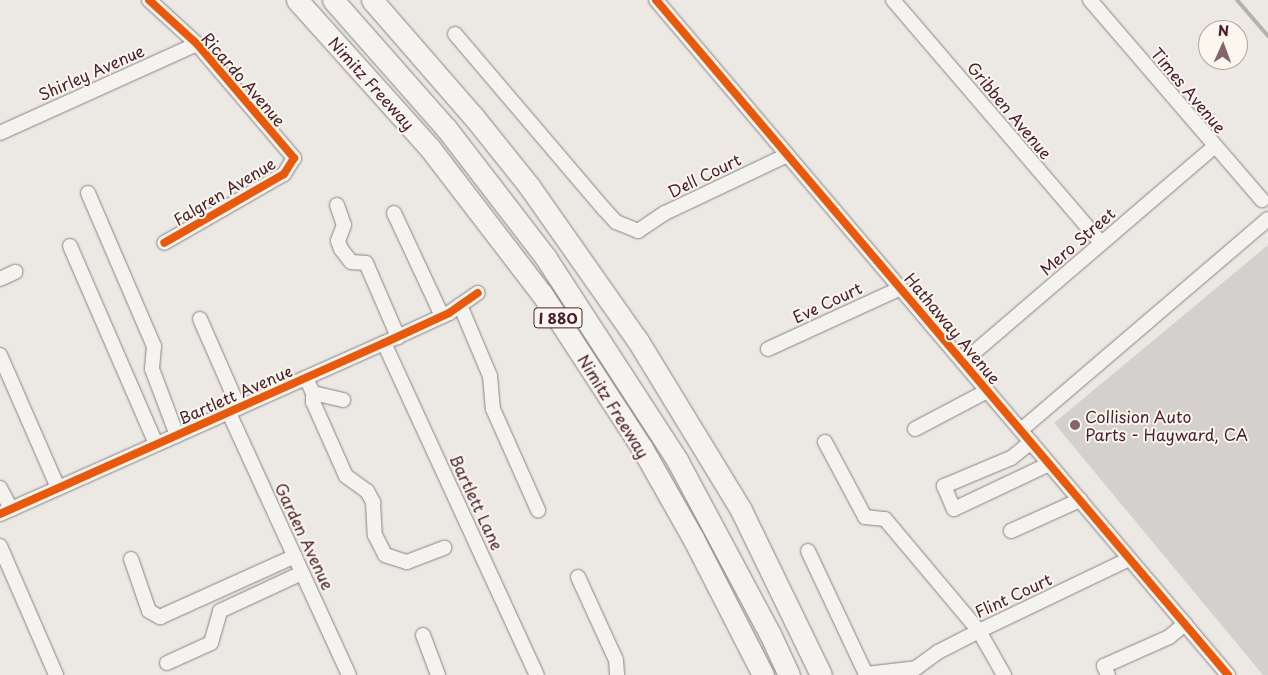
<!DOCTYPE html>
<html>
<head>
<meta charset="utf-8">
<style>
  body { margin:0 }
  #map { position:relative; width:1268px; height:675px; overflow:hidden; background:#ece9e4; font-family:"Playpen Sans",sans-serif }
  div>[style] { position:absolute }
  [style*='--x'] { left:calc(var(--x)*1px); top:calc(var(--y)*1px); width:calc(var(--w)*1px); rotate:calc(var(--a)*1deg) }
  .building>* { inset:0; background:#d4d0cd }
  .roads { filter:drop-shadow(0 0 1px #8b8282) drop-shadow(0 0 1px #8b8282) }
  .minor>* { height:14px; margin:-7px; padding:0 7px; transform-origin:7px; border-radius:7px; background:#f4f3ef }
  .highway>* { height:21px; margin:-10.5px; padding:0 10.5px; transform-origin:10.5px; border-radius:10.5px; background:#f4f3ef }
  .rail>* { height:4px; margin:-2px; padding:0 2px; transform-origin:2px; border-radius:2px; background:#b6b1af }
  .cycleway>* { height:8px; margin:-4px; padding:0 4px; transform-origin:4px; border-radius:4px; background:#e8590c }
  .dots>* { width:14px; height:14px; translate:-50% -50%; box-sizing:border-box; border:2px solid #fbf7ec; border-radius:50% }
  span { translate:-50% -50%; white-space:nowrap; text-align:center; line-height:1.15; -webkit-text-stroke:4px #fbf7ec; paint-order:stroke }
  .shield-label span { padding:1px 4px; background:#fbf7ec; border:1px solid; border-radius:4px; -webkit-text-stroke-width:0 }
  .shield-label { font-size:15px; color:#4a1f2b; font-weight:700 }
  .street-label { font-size:16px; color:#4a1f2b }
  .poi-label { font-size:16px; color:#4a1f2b }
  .left { translate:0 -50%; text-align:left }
  .north { position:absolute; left:1198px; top:20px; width:50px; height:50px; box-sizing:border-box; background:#fbf7ec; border:1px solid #b4a19f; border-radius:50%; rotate:2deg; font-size:14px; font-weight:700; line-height:20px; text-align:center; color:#4a1f2b }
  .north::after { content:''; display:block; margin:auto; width:18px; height:22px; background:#83666c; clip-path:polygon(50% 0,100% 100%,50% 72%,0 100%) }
</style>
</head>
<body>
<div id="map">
  <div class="building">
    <i style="clip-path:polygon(1268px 245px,1268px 675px,1263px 675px,1054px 423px)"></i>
  </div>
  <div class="roads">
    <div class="minor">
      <i style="--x:149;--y:0;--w:65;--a:42.5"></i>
      <i style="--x:197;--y:44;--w:150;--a:49.6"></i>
      <i style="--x:294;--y:158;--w:19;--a:122"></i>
      <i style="--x:284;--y:174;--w:138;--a:150.1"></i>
      <i style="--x:656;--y:0;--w:885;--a:49.72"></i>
      <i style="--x:893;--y:0;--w:320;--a:49.4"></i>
      <i style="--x:1090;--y:0;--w:264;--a:49.3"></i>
      <i style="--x:455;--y:34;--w:230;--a:49.6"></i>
      <i style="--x:604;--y:209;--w:18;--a:47"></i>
      <i style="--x:616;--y:222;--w:24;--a:22"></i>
      <i style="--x:638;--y:231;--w:32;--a:-34"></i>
      <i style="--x:665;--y:213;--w:135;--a:-25.4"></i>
      <i style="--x:0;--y:133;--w:216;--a:-24.3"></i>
      <i style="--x:88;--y:193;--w:167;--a:66.7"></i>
      <i style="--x:154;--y:346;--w:23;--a:95"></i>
      <i style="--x:152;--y:369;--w:71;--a:69.3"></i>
      <i style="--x:337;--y:205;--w:21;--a:71"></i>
      <i style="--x:344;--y:225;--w:17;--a:111"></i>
      <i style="--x:338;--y:241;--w:9;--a:69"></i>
      <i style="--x:341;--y:249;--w:16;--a:52"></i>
      <i style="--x:351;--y:262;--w:15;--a:4"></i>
      <i style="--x:366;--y:263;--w:81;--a:66.6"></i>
      <i style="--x:394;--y:213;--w:114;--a:65"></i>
      <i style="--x:70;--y:246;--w:216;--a:66.5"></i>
      <i style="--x:0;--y:279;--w:17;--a:-25"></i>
      <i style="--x:460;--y:305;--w:77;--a:67.1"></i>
      <i style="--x:490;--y:376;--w:33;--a:85"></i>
      <i style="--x:493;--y:409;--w:111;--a:66"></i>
      <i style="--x:200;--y:319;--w:97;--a:66.3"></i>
      <i style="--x:384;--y:343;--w:366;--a:65.3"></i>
      <i style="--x:768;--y:349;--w:146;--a:-24.6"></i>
      <i style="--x:0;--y:355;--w:145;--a:66.4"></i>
      <i style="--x:963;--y:362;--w:330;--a:-40.6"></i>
      <i style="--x:306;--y:378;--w:17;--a:65"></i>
      <i style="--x:313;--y:393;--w:9;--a:90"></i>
      <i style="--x:313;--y:402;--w:81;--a:66"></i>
      <i style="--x:346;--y:476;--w:26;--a:36"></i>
      <i style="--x:367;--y:491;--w:13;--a:61"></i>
      <i style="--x:373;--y:502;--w:33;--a:87"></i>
      <i style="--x:375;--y:535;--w:22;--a:63"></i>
      <i style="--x:385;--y:555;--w:23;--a:18"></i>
      <i style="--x:407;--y:562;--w:40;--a:-21"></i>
      <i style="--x:313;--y:393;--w:31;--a:13"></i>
      <i style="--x:229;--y:413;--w:288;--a:65.4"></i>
      <i style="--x:915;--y:429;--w:81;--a:-27.8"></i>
      <i style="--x:1021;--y:430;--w:325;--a:-40.5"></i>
      <i style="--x:825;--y:442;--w:85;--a:61.9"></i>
      <i style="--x:865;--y:517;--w:20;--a:6"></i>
      <i style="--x:885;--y:519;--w:146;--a:50"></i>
      <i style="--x:979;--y:631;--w:51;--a:60.4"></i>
      <i style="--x:1031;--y:442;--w:26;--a:141"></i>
      <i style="--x:1011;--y:458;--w:73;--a:157.3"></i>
      <i style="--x:944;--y:486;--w:25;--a:67"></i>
      <i style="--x:954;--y:509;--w:105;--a:-25.3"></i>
      <i style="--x:0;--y:488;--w:24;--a:62"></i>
      <i style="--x:0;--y:514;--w:420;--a:-24"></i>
      <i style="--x:384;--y:343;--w:72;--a:-24.8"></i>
      <i style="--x:449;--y:313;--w:35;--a:-35"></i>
      <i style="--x:1011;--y:531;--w:76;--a:-24.2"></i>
      <i style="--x:0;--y:546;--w:141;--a:66.5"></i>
      <i style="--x:808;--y:551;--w:136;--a:64.8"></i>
      <i style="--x:866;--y:674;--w:50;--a:-6.8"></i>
      <i style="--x:916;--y:668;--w:27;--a:-36"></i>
      <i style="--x:938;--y:652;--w:46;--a:-27.1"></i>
      <i style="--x:979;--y:631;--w:166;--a:-25.6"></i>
      <i style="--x:131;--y:559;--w:55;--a:70.9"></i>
      <i style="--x:149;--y:611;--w:13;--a:29"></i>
      <i style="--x:160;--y:617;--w:148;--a:-24.3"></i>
      <i style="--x:578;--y:577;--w:91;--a:65.4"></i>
      <i style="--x:616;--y:660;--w:15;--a:86"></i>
      <i style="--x:423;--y:635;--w:43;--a:69.4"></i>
      <i style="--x:167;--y:663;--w:48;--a:-24.4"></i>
      <i style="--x:211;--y:643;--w:33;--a:-74"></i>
      <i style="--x:220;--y:611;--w:90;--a:-24.9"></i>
      <i style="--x:1108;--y:675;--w:10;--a:-114"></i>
      <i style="--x:1104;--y:666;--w:71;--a:-24"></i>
      <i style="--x:1169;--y:637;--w:21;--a:-39"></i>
    </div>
    <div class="highway">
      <i style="--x:297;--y:0;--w:198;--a:48.1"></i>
      <i style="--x:429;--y:147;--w:185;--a:52.5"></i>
      <i style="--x:542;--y:294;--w:184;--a:57"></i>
      <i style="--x:642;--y:448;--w:103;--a:60.5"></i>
      <i style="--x:693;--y:538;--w:154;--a:62.9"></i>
      <i style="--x:333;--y:0;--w:171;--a:48.6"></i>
      <i style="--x:446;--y:128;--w:164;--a:52.4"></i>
      <i style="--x:546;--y:258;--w:241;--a:57"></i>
      <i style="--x:677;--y:460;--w:197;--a:61.9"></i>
      <i style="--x:770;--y:634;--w:45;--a:65.1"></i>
      <i style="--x:372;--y:0;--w:154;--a:49"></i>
      <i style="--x:473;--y:116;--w:90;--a:51.3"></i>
      <i style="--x:529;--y:186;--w:189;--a:54.9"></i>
      <i style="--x:638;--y:341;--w:198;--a:58.6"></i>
      <i style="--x:741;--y:510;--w:183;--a:64.1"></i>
    </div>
  </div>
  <div class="rail">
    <i style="--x:1237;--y:0;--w:48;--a:49.3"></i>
  </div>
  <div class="cycleway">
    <i style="--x:149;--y:0;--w:65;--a:42.5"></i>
    <i style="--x:197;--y:44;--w:150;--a:49.6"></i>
    <i style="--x:294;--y:158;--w:19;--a:122"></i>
    <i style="--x:284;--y:174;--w:138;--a:150.1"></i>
    <i style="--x:656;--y:0;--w:885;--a:49.72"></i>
    <i style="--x:0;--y:514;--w:420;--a:-24"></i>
    <i style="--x:384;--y:343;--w:72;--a:-24.8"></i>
    <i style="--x:449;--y:313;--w:35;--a:-35"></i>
  </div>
  <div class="dots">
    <i style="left:1075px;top:425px;background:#83666c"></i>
  </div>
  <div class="shield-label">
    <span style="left:558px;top:318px">I 880</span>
  </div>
  <div class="street-label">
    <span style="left:91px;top:72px;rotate:-24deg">Shirley Avenue</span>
    <span style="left:244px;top:79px;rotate:49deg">Ricardo Avenue</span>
    <span style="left:372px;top:83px;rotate:48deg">Nimitz Freeway</span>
    <span style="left:1189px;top:90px;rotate:50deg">Times Avenue</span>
    <span style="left:1010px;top:110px;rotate:50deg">Gribben Avenue</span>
    <span style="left:704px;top:175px;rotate:-26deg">Dell Court</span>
    <span style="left:224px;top:191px;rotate:-31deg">Falgren Avenue</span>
    <span style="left:1077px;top:241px;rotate:-41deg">Mero Street</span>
    <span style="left:827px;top:302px;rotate:-25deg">Eve Court</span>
    <span style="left:953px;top:328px;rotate:50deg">Hathaway Avenue</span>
    <span style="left:235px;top:394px;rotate:-24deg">Bartlett Avenue</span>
    <span style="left:614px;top:406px;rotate:58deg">Nimitz Freeway</span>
    <span style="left:477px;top:502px;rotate:65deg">Bartlett Lane</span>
    <span style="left:305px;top:536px;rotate:65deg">Garden Avenue</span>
    <span style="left:1013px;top:595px;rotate:-25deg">Flint Court</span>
  </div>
  <div class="poi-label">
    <span class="left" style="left:1085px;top:425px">Collision Auto<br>Parts - Hayward, CA</span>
  </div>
  <div class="north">N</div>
</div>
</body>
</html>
